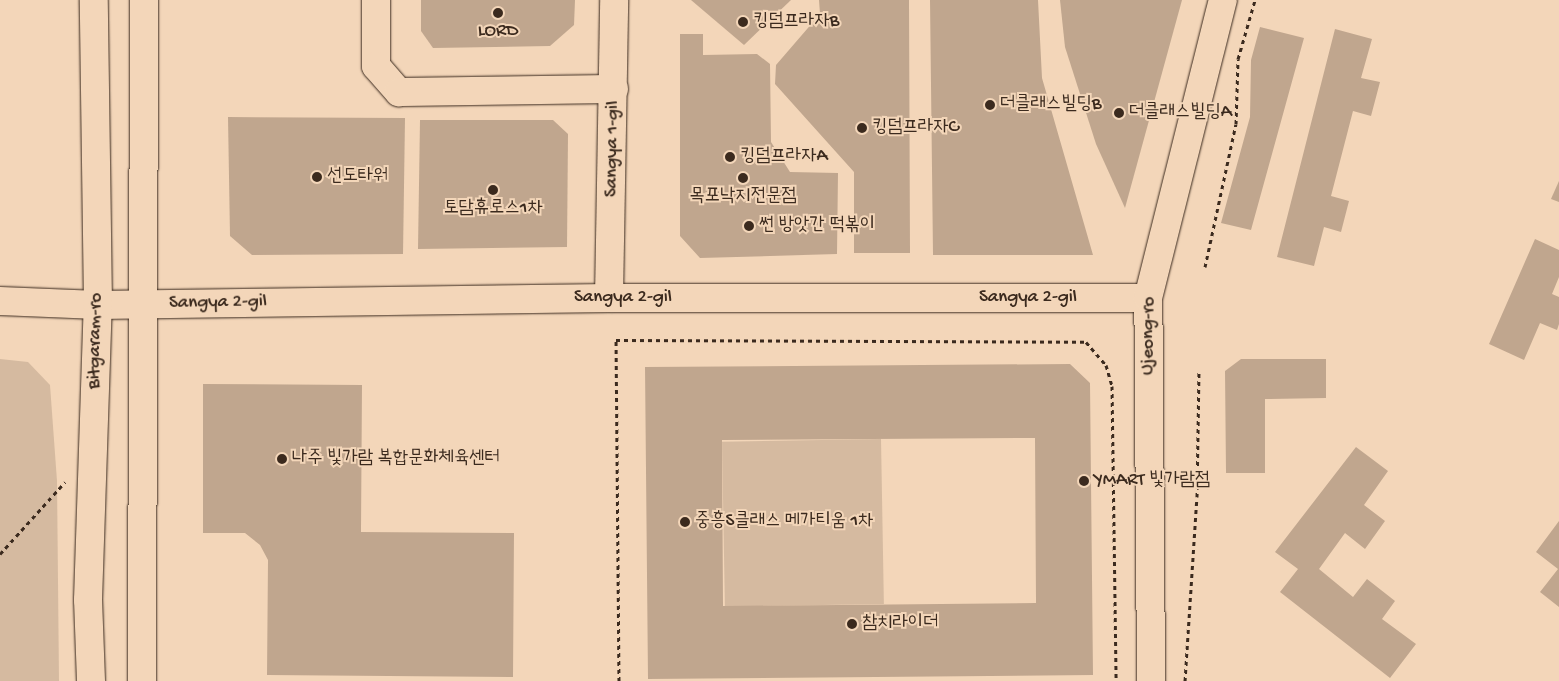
<!DOCTYPE html>
<html>
<head>
<meta charset="utf-8">
<style>
  body { margin:0 }
  #map { position:relative; width:1559px; height:681px; overflow:hidden; background:#f3d6b9; font-family:"Gochi Hand","Poor Story",sans-serif }
  div>[style] { position:absolute }
  [style*='--x'] { left:calc(var(--x)*1px); top:calc(var(--y)*1px); width:calc(var(--w)*1px); rotate:calc(var(--a)*1deg) }
  .green>* { inset:0; background:#d5baa0; transform-origin:0 0 }
  .building>* { inset:0; background:#c0a68e }
  .path>* { height:3px; margin-top:-1.5px; transform-origin:0; background:repeating-linear-gradient(90deg,#3b2a1e 0 4px,transparent 0 8px) }
  .roads { filter:drop-shadow(0 0 1px #3b2a1e) drop-shadow(0 0 1px #3b2a1e) }
  .minor>* { height:28px; margin:-14px; padding:0 14px; transform-origin:14px; border-radius:14px; background:#f3d6b9 }
  .major>* { height:28px; margin:-14px; padding:0 14px; transform-origin:14px; border-radius:14px; background:#f3d6b9 }
  .dots>* { width:14px; height:14px; translate:-50% -50%; box-sizing:border-box; border:2px solid #f3d6b9; border-radius:50% }
  span { translate:-50% -50%; white-space:nowrap; text-align:center; line-height:1.15; -webkit-text-stroke:4px #f3d6b9; paint-order:stroke }
  .poi-label { font-size:19px; color:#3b2a1e }
  .left { translate:0 -50%; text-align:left }
  .street-label { font-size:19px; color:#3b2a1e }
</style>
</head>
<body>
<div id="map">
  <div class="green">
    <i style="clip-path:polygon(0 359px,28px 362px,50px 385px,57px 481px,59px 681px,0 681px)"></i>
    <i style="left:881px;top:439px;width:165px;height:159px;rotate:89deg"></i>
  </div>
  <div class="building">
    <i style="clip-path:polygon(421px 0,575px 0,574px 25px,550px 46px,433px 48px,421px 31px)"></i>
    <i style="clip-path:polygon(691px 0,791px 0,744px 45px)"></i>
    <i style="clip-path:polygon(819px 0,909px 0,910px 253px,854px 253px,854px 172px,775px 84px,776px 65px,820px 14px)"></i>
    <i style="clip-path:polygon(930px 0,1038px 0,1042px 78px,1093px 255px,933px 255px)"></i>
    <i style="clip-path:polygon(1060px 0,1182px 0,1125px 208px,1096px 144px,1065px 47px)"></i>
    <i style="clip-path:polygon(1260px 27px,1304px 38px,1251px 230px,1221px 223px,1250px 117px,1251px 60px)"></i>
    <i style="clip-path:polygon(1335px 29px,1372px 39px,1361px 78px,1380px 82px,1371px 116px,1353px 111px,1331px 196px,1349px 201px,1341px 232px,1324px 227px,1314px 266px,1277px 257px)"></i>
    <i style="clip-path:polygon(680px 34px,703px 34px,703px 55px,757px 54px,770px 64px,771px 142px,790px 172px,838px 173px,837px 254px,700px 258px,680px 236px)"></i>
    <i style="clip-path:polygon(228px 117px,405px 118px,403px 254px,252px 255px,230px 236px)"></i>
    <i style="clip-path:polygon(420px 120px,553px 120px,568px 134px,567px 247px,418px 249px)"></i>
    <i style="clip-path:polygon(1559px 181px,1559px 202px,1551px 199px)"></i>
    <i style="clip-path:polygon(1535px 239px,1559px 250px,1559px 277px,1552px 294px,1559px 297px,1559px 324px,1557px 330px,1540px 323px,1524px 360px,1489px 344px)"></i>
    <i style="clip-path:polygon(1241px 359px,1326px 359px,1326px 398px,1265px 399px,1265px 473px,1226px 473px,1225px 371px)"></i>
    <i style="clip-path:polygon(evenodd,1070px 364px,1090px 383px,1093px 675px,648px 679px,645px 367px,1070px 364px,1035px 438px,1036px 603px,723px 606px,722px 440px,1035px 438px)"></i>
    <i style="clip-path:polygon(203px 384px,362px 385px,361px 532px,514px 533px,513px 677px,267px 675px,268px 560px,260px 545px,245px 533px,203px 533px)"></i>
    <i style="clip-path:polygon(1356px 447px,1388px 471px,1364px 505px,1385px 521px,1365px 549px,1345px 533px,1319px 569px,1353px 597px,1367px 579px,1395px 601px,1382px 619px,1416px 644px,1390px 678px,1280px 592px,1298px 569px,1275px 552px)"></i>
    <i style="clip-path:polygon(1559px 521px,1559px 607px,1540px 592px,1558px 569px,1536px 552px)"></i>
  </div>
  <div class="path">
    <i style="--x:1205;--y:267;--w:146;--a:-77.8"></i>
    <i style="--x:1236;--y:124;--w:65;--a:-88.2"></i>
    <i style="--x:1238;--y:59;--w:61;--a:-73.9"></i>
    <i style="--x:0;--y:554;--w:97;--a:-47.9"></i>
    <i style="--x:619;--y:681;--w:341;--a:-90.5"></i>
    <i style="--x:616;--y:340;--w:470;--a:0.2"></i>
    <i style="--x:1086;--y:342;--w:30;--a:49"></i>
    <i style="--x:1106;--y:365;--w:22;--a:74"></i>
    <i style="--x:1112;--y:386;--w:295;--a:89.2"></i>
    <i style="--x:1185;--y:681;--w:184;--a:-86.3"></i>
    <i style="--x:1197;--y:497;--w:127;--a:-89.1"></i>
  </div>
  <div class="roads">
    <div class="minor">
      <i style="--x:376;--y:0;--w:66;--a:90"></i>
      <i style="--x:376;--y:66;--w:35;--a:49"></i>
      <i style="--x:399;--y:92;--w:215;--a:-0.8"></i>
      <i style="--x:609;--y:298;--w:298;--a:-89"></i>
      <i style="--x:0;--y:301;--w:98;--a:2.3"></i>
      <i style="--x:98;--y:305;--w:511;--a:-0.78"></i>
      <i style="--x:609;--y:298;--w:539;--a:0"></i>
      <i style="--x:1151;--y:681;--w:383;--a:-90.4"></i>
      <i style="--x:1148;--y:298;--w:307;--a:-75.9"></i>
    </div>
    <div class="major">
      <i style="--x:91;--y:681;--w:81;--a:-92.1"></i>
      <i style="--x:88;--y:600;--w:295;--a:-88.1"></i>
      <i style="--x:98;--y:305;--w:305;--a:-90.8"></i>
      <i style="--x:142;--y:681;--w:681;--a:-89.83"></i>
    </div>
  </div>
  <div class="dots">
    <i style="left:498px;top:13px;background:#3b2a1e"></i>
    <i style="left:743px;top:22px;background:#3b2a1e"></i>
    <i style="left:990px;top:105px;background:#3b2a1e"></i>
    <i style="left:1119px;top:113px;background:#3b2a1e"></i>
    <i style="left:862px;top:128px;background:#3b2a1e"></i>
    <i style="left:730px;top:157px;background:#3b2a1e"></i>
    <i style="left:317px;top:177px;background:#3b2a1e"></i>
    <i style="left:743px;top:178px;background:#3b2a1e"></i>
    <i style="left:493px;top:190px;background:#3b2a1e"></i>
    <i style="left:749px;top:226px;background:#3b2a1e"></i>
    <i style="left:282px;top:459px;background:#3b2a1e"></i>
    <i style="left:1084px;top:481px;background:#3b2a1e"></i>
    <i style="left:685px;top:522px;background:#3b2a1e"></i>
    <i style="left:852px;top:624px;background:#3b2a1e"></i>
  </div>
  <div class="poi-label">
    <span class="left" style="left:753px;top:22px">킹덤프라자B</span>
    <span style="left:498px;top:32px">LORD</span>
    <span class="left" style="left:1000px;top:105px">더클래스빌딩B</span>
    <span class="left" style="left:1129px;top:113px">더클래스빌딩A</span>
    <span class="left" style="left:872px;top:128px">킹덤프라자C</span>
    <span class="left" style="left:740px;top:157px">킹덤프라자A</span>
    <span class="left" style="left:327px;top:177px">선도타워</span>
    <span style="left:743px;top:197px">목포낙지전문점</span>
    <span style="left:493px;top:209px">토담휴로스1차</span>
    <span class="left" style="left:759px;top:226px">썬 방앗간 떡볶이</span>
    <span class="left" style="left:292px;top:459px">나주 빛가람 복합문화체육센터</span>
    <span class="left" style="left:1094px;top:481px">YMART 빛가람점</span>
    <span class="left" style="left:695px;top:522px">중흥S클래스 메가티움 1차</span>
    <span class="left" style="left:862px;top:624px">참치라이더</span>
  </div>
  <div class="street-label">
    <span style="left:613px;top:149px;rotate:-89deg">Sangya 1-gil</span>
    <span style="left:623px;top:298px">Sangya 2-gil</span>
    <span style="left:1028px;top:298px">Sangya 2-gil</span>
    <span style="left:218px;top:303px;rotate:-1deg">Sangya 2-gil</span>
    <span style="left:1149px;top:336px;rotate:-89deg">Ujeong-ro</span>
    <span style="left:96px;top:341px;rotate:-89deg">Bitgaram-ro</span>
  </div>
</div>
</body>
</html>
